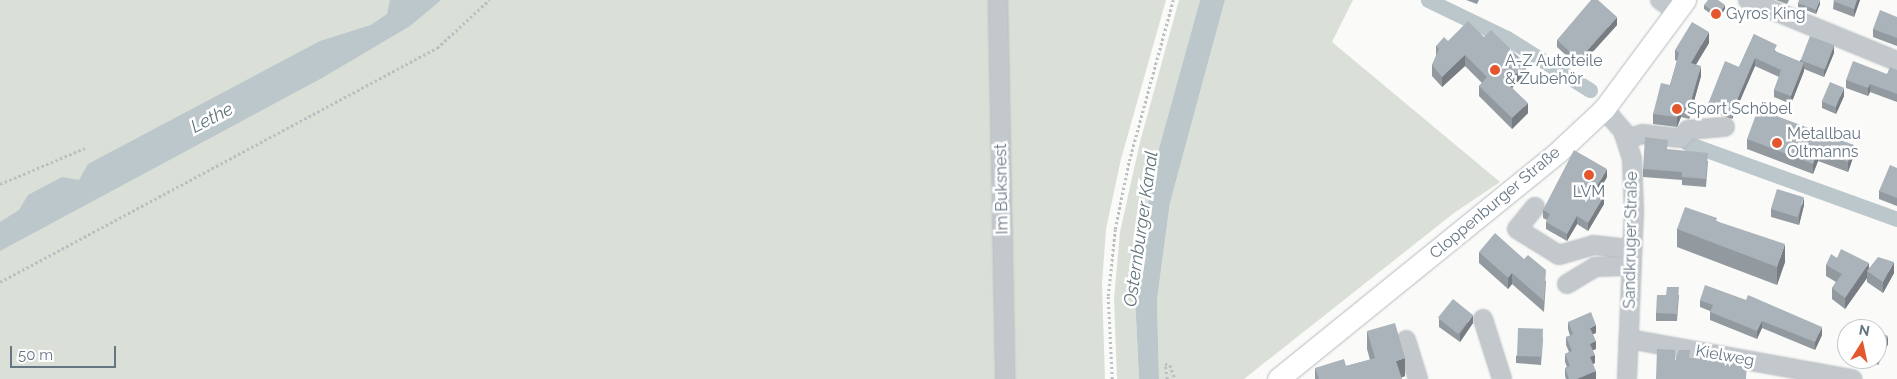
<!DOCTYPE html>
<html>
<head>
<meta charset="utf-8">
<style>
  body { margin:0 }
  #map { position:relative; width:1897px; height:379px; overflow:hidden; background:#fafaf8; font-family:Raleway,sans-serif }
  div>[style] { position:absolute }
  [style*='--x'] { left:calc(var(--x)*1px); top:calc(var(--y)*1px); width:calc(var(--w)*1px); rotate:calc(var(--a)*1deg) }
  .green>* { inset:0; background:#dadfd7 }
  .water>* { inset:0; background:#bbc7cb }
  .canal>* { height:15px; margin:-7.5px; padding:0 7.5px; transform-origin:7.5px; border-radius:7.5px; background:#bbc7cb }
  .path>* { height:2.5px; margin-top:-1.25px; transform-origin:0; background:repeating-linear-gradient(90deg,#bbbfc2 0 2.5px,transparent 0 5px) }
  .roads { filter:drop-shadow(0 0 1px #b5babe) drop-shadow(0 0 1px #b5babe) }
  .minor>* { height:18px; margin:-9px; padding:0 9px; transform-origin:9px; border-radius:9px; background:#c3c8cc }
  .major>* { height:21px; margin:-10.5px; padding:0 10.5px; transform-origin:10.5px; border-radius:10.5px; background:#fff }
  .wall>* { inset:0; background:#929a9f }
  .shaded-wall>* { inset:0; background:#777d82 }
  .building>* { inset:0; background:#aab3b9; transform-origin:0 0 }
  .dots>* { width:14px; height:14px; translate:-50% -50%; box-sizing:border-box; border:2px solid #fff; border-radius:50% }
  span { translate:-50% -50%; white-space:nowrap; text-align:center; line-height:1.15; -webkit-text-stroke:5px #fff; paint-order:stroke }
  .poi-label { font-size:16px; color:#657683 }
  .left { translate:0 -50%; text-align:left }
  .street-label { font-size:16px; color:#657683 }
  .water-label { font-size:18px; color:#60757c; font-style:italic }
  .north { position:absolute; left:1837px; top:319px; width:50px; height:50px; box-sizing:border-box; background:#fff; border:1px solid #c1c8cd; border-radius:50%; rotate:10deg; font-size:14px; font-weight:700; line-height:20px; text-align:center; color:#657683 }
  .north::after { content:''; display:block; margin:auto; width:18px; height:22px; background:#e4572e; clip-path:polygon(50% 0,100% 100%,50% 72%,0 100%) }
  .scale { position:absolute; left:10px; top:346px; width:106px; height:22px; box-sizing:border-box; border:2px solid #657683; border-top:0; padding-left:6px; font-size:15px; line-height:18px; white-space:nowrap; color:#657683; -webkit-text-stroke:4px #fff; paint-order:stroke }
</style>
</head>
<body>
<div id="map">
  <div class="green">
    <i style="clip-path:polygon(0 0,1166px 0,1121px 159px,1106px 229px,1102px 284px,1105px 379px,0 379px)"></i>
    <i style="clip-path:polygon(1179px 0,1200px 0,1153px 170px,1135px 297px,1139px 379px,1117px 379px,1114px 299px,1120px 232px,1140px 142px)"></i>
    <i style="clip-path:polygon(1225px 0,1353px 0,1332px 42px,1500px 182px,1454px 213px,1244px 379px,1159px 379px,1157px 300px,1170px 203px)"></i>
  </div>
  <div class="water">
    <i style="clip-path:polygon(390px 0,441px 0,410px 26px,322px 78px,0 251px,0 222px,19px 210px,28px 195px,62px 177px,79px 180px,88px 164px,320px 41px,371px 25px,387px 14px)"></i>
    <i style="clip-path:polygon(1200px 0,1225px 0,1170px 203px,1157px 300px,1159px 379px,1139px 379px,1135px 297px,1153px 170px)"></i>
  </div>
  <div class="canal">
    <i style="--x:1428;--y:0;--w:88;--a:25.7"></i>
    <i style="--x:1507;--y:38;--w:98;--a:32.1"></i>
    <i style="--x:1687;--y:143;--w:223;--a:19.9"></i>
  </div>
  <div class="path">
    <i style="--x:0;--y:184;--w:92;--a:-23"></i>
    <i style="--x:0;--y:282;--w:496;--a:-28.2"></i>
    <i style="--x:437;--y:48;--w:71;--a:-42.7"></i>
    <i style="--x:1112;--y:379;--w:83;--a:-92.8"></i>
    <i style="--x:1108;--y:296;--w:67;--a:-84"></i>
    <i style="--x:1115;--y:229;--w:69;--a:-78.4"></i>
    <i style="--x:1129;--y:161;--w:167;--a:-74.7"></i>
    <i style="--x:1167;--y:379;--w:15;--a:-98"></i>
    <i style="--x:1165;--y:364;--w:5;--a:11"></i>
    <i style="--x:1170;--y:365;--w:15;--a:70"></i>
  </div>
  <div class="roads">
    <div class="minor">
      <i style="--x:998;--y:0;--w:379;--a:88.9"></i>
      <i style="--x:1660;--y:0;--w:20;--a:33"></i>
      <i style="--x:1748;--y:0;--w:161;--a:22.3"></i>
      <i style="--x:1604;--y:109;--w:29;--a:49"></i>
      <i style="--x:1623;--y:131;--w:29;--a:72"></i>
      <i style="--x:1632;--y:159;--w:52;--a:87.8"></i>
      <i style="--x:1634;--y:211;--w:168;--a:92.4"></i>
      <i style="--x:1626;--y:139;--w:17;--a:-17"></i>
      <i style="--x:1642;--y:134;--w:39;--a:6"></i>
      <i style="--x:1681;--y:138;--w:11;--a:-49"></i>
      <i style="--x:1688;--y:130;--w:37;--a:-5"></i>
      <i style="--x:1535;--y:207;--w:28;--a:129"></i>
      <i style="--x:1517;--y:229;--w:49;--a:31.8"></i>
      <i style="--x:1559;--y:255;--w:35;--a:-16"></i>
      <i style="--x:1593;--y:245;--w:39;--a:6"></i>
      <i style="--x:1567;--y:284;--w:33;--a:-31"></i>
      <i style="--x:1595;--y:267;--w:36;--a:-2"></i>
      <i style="--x:1483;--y:319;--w:63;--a:72.4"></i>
      <i style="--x:1629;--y:339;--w:227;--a:10.2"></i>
      <i style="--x:1406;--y:340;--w:41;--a:72.9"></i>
    </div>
    <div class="major">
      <i style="--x:1278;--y:379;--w:360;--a:-39"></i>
      <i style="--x:1558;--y:152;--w:63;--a:-43.1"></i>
      <i style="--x:1604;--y:109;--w:136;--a:-53.4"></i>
    </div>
  </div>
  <div class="wall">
    <i style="clip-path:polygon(1466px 0,1479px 0,1477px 4px)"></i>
    <i style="clip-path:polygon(1776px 0,1789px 0,1787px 4px)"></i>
    <i style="clip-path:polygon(1834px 0,1860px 0,1854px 17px,1833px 9px)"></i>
    <i style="clip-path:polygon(1798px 3px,1820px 4px,1816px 14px,1798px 7px)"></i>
    <i style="clip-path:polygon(1704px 5px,1725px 9px,1718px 19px,1704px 9px)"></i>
    <i style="clip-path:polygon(1897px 17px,1897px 46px,1873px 37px,1873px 29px)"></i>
    <i style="clip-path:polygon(1617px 25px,1579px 67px,1557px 47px,1557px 40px)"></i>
    <i style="clip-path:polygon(1754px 34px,1777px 52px,1800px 62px,1800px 60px,1834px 53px,1824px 77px,1804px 69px,1804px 71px,1791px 104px,1774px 97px,1774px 90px,1779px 77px,1755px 66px,1732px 119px,1708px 111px,1708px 104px,1739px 67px)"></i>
    <i style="clip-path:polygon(1484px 37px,1526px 74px,1512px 88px,1528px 113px,1512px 129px,1479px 96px,1479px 86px,1482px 83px,1465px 66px,1442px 87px,1432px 76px,1432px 65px,1436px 56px,1436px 46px,1448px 41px)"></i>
    <i style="clip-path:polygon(1709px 43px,1696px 64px,1701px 76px,1689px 119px,1681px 117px,1677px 127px,1653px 124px,1653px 114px,1670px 85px,1677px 61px,1675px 60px,1675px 50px)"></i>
    <i style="clip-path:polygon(1897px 70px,1897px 102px,1870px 92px,1868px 96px,1846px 88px,1846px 80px,1887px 74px)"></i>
    <i style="clip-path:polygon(1844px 96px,1836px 114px,1822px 108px,1822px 101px)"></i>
    <i style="clip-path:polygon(1747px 139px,1854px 155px,1848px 172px,1818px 161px,1813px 174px,1747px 149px)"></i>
    <i style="clip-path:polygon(1708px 161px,1706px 187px,1682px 185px,1682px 180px,1643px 177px,1643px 169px)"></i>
    <i style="clip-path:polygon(1897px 168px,1897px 206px,1879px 199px,1879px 191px)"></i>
    <i style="clip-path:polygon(1607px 177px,1598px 193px,1604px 204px,1588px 231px,1577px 224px,1567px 241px,1546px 229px,1546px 222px,1547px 220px,1543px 218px,1543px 210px)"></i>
    <i style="clip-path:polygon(1804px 205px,1799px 225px,1771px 217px,1771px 209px)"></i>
    <i style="clip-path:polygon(1717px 221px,1785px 262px,1777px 285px,1677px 247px,1677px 229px)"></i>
    <i style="clip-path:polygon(1479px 252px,1546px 281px,1544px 312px,1512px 284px,1508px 289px,1479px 263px)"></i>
    <i style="clip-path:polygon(1837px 258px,1869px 268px,1894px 273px,1883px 293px,1867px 282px,1867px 278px,1845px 309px,1832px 299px,1832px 288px,1836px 282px,1826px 276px,1826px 265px)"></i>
    <i style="clip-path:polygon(1666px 295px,1679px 295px,1677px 321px,1656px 321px,1656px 313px)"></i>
    <i style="clip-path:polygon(1700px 300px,1822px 335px,1815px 350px,1762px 328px,1757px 339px,1710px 320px,1710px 311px,1700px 307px)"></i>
    <i style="clip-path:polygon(1439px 319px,1473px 323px,1460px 342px,1439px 327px)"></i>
    <i style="clip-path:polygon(1568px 322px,1596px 333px,1593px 334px,1596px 349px,1593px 350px,1595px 363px,1593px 364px,1596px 379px,1566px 379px,1565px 376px,1565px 368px,1567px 367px,1565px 362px,1565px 354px,1569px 352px,1566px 345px,1566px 337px,1570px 336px,1568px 329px)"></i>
    <i style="clip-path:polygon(1367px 331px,1405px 376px,1401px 378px,1402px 379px,1315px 379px,1315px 368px,1346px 366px,1370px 360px,1367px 349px)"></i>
    <i style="clip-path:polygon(1877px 331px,1888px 344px,1878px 365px,1866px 359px,1877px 359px)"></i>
    <i style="clip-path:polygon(1543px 337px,1541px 365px,1516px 363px,1516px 356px)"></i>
  </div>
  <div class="shaded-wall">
    <i style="clip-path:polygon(1820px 0,1820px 4px,1816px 14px,1816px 10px)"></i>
    <i style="clip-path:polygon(1857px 0,1860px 0,1854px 17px,1854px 9px)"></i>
    <i style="clip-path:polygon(1725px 5px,1725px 9px,1718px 19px,1718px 15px)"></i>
    <i style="clip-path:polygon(1617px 17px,1617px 25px,1579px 67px,1579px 60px)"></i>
    <i style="clip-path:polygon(1709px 32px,1709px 43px,1691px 73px,1691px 63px)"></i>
    <i style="clip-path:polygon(1834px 45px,1834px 53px,1824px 77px,1824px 69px)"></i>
    <i style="clip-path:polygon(1465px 55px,1465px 66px,1442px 87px,1442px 77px)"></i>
    <i style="clip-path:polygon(1755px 58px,1755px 66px,1732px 119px,1732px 112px)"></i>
    <i style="clip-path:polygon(1804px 63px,1804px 71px,1791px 104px,1791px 96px)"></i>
    <i style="clip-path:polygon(1526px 64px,1526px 74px,1507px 93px,1507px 83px)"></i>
    <i style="clip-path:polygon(1701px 66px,1701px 76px,1689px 119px,1689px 108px)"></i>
    <i style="clip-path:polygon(1870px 84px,1870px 92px,1868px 96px,1868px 88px)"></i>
    <i style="clip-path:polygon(1844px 88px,1844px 96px,1836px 114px,1836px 106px)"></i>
    <i style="clip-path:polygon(1528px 103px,1528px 113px,1512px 129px,1512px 118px)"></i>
    <i style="clip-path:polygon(1681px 106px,1681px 117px,1677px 127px,1677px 117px)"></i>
    <i style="clip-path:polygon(1854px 145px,1854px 155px,1848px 172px,1848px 162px)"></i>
    <i style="clip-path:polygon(1818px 151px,1818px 161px,1813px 174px,1813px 164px)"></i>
    <i style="clip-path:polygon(1607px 169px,1607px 177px,1594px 199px,1594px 191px)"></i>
    <i style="clip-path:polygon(1604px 196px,1604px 204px,1588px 231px,1588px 223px)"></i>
    <i style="clip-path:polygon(1804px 197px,1804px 205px,1799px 225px,1799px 217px)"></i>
    <i style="clip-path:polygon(1577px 216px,1577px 224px,1567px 241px,1567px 234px)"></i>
    <i style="clip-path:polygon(1785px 244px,1785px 262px,1777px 285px,1777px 267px)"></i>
    <i style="clip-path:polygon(1894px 262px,1894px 273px,1883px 293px,1883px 282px)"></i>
    <i style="clip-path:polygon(1869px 263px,1869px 272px,1867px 271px,1867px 278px,1845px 309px,1845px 298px)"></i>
    <i style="clip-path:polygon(1512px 273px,1512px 284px,1508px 289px,1508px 278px)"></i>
    <i style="clip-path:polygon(1473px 315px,1473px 323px,1460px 342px,1460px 334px)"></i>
    <i style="clip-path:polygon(1762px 321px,1762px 328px,1757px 339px,1757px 331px)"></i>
    <i style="clip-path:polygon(1596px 325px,1596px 333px,1590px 335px,1590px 328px)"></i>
    <i style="clip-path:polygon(1822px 327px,1822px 335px,1815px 350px,1815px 342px)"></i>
    <i style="clip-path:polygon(1888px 336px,1888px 344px,1878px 365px,1878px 357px)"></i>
    <i style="clip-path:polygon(1596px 341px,1596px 349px,1590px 351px,1590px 344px)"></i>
    <i style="clip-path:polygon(1595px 355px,1595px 363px,1590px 365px,1590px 357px)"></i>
    <i style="clip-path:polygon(1405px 358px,1405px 376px,1396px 379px,1396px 361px)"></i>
    <i style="clip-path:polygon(1596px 371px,1596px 379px,1577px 379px)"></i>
  </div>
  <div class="building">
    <i style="clip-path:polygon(1591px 0,1598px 0,1617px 17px,1579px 60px,1557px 40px)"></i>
    <i style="clip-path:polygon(1708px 0,1718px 0,1725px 5px,1718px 15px,1704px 5px)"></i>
    <i style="clip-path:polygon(1799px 0,1820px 0,1816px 10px,1798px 3px)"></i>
    <i style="clip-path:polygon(1834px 0,1857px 0,1854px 9px,1833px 1px)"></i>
    <i style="clip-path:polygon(1880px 10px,1897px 17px,1897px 38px,1873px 29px)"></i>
    <i style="clip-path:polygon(1468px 21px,1484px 37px,1491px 30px,1526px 64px,1507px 83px,1528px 103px,1512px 118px,1479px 86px,1487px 77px,1465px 55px,1442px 77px,1432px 65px,1439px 49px,1436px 46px,1444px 37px,1448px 41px)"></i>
    <i style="clip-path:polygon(1692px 22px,1709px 32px,1691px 63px,1701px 66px,1689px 108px,1681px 106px,1677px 117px,1653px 114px,1661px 83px,1670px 85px,1679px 53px,1675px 50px)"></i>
    <i style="clip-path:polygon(1754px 34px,1777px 45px,1774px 51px,1804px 63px,1791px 96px,1774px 90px,1781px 70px,1755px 58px,1732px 112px,1708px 104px,1725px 61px,1739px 67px)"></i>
    <i style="left:1810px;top:36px;width:26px;height:26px;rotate:21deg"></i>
    <i style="clip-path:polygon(1853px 61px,1887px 74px,1890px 67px,1897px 70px,1897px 94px,1870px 84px,1868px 88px,1846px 80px)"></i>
    <i style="left:1830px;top:82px;width:15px;height:21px;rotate:23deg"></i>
    <i style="clip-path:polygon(1758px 109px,1854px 145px,1848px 162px,1818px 151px,1813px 164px,1747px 139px)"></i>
    <i style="clip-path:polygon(1645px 137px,1668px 140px,1667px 149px,1708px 153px,1706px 179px,1682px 177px,1682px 172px,1643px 169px)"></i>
    <i style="clip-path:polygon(1574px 150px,1607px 169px,1594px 191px,1604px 196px,1588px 223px,1577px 216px,1567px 234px,1546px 222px,1550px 214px,1543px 210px)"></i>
    <i style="clip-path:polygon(1890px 165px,1897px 168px,1897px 198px,1879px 191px)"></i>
    <i style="left:1777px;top:189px;width:28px;height:21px;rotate:17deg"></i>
    <i style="clip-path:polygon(1685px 207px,1717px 218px,1716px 221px,1785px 244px,1777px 267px,1677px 229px)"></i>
    <i style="clip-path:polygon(1495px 233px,1524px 259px,1528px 255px,1546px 270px,1544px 301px,1512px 273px,1508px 278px,1479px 252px)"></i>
    <i style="clip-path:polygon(1841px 249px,1869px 263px,1845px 298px,1832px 288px,1842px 274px,1826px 265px,1831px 254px,1837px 258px)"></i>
    <i style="clip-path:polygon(1878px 257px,1894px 262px,1883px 282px,1867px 271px)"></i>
    <i style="clip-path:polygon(1705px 285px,1746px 300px,1748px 295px,1822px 327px,1815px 342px,1762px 321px,1757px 331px,1710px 312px,1713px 305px,1700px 300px)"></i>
    <i style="clip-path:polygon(1667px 287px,1679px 287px,1677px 314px,1656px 313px,1657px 295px,1666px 295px)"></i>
    <i style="left:1453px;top:299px;width:26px;height:24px;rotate:39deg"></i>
    <i style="clip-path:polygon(1591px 312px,1596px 325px,1590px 328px,1596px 341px,1590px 344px,1595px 355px,1590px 357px,1596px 371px,1577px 379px,1569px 379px,1565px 368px,1570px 366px,1565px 354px,1572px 351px,1566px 337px,1573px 334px,1568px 322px)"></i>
    <i style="clip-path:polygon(1395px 323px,1405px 358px,1396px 361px,1402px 379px,1319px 379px,1315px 368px,1344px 359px,1346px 366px,1375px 358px,1367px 331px)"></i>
    <i style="left:1518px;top:328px;width:25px;height:28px;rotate:2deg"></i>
    <i style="clip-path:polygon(1877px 331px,1888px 336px,1878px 357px,1877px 356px)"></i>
    <i style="clip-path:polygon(1657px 349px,1675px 350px,1675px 361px,1679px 350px,1690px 350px,1689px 358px,1747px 360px,1746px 379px,1656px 379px)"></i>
  </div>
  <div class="dots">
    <i style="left:1716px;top:14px;background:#e4572e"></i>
    <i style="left:1495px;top:70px;background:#e4572e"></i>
    <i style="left:1677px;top:109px;background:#e4572e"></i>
    <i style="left:1777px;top:143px;background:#e4572e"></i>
    <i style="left:1589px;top:175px;background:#e4572e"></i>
  </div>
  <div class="poi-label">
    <span class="left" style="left:1726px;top:14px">Gyros King</span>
    <span class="left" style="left:1505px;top:70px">A-Z Autoteile<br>&amp; Zubehör</span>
    <span class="left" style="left:1687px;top:109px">Sport Schöbel</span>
    <span class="left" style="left:1787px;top:143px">Metallbau<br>Oltmanns</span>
    <span style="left:1589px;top:192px">LVM</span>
  </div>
  <div class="street-label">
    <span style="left:1002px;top:189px;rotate:-91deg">Im Buksnest</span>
    <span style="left:1495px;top:203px;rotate:-40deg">Cloppenburger Straße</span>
    <span style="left:1631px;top:240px;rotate:-89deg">Sandkruger Straße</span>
    <span style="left:1725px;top:356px;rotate:10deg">Kielweg</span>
  </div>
  <div class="water-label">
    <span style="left:212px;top:118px;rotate:-27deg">Lethe</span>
    <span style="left:1141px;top:229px;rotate:-82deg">Osternburger Kanal</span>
  </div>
  <div class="north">N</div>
  <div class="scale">50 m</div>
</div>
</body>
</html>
